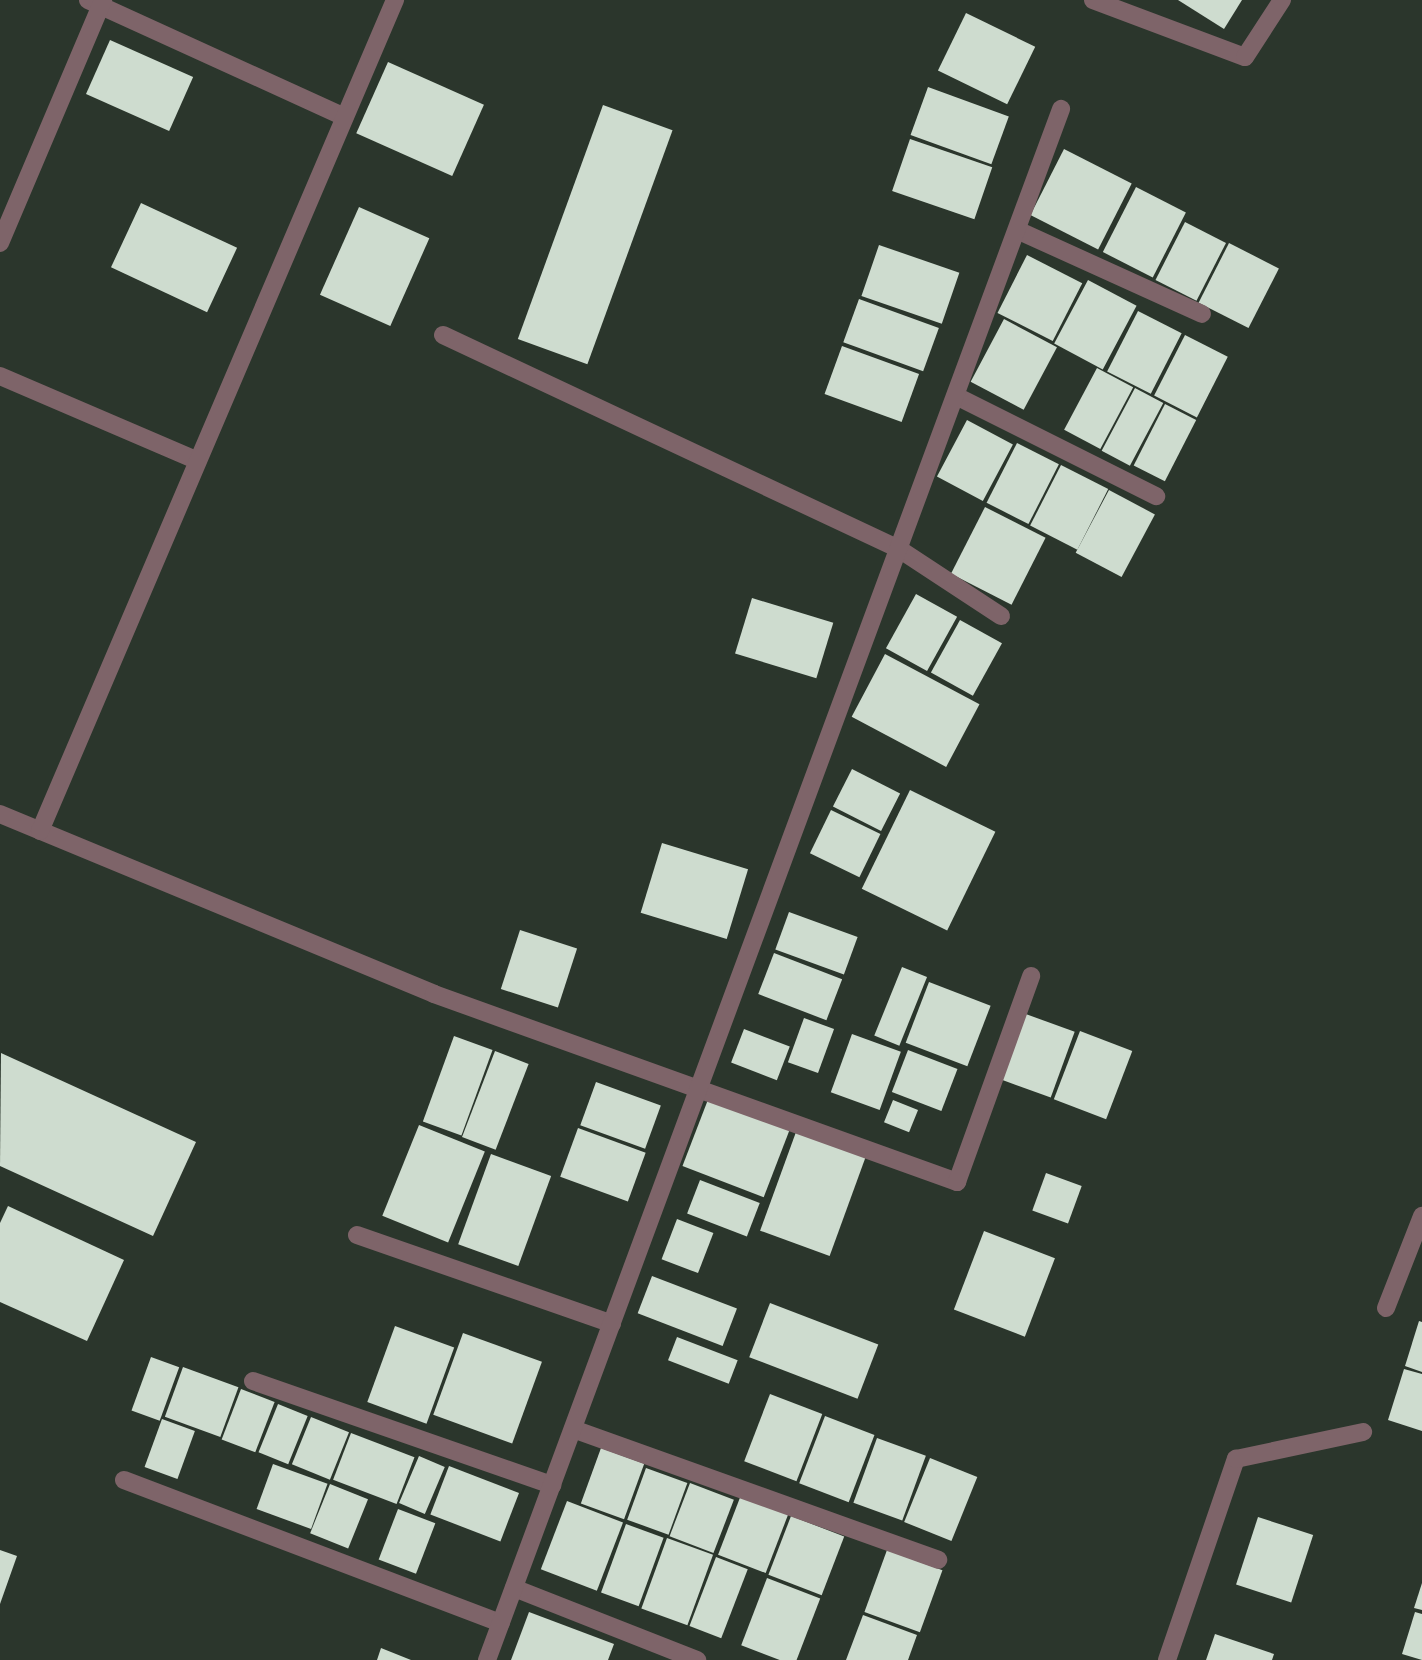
<!DOCTYPE html>
<html>
<head>
<meta charset="utf-8">
<style>
  body { margin:0 }
  #map { position:relative; width:1422px; height:1660px; overflow:hidden; background:#2b362c; font-family:"Open Sans",sans-serif }
  div>[style] { position:absolute }
  [style*='--x'] { left:calc(var(--x)*1px); top:calc(var(--y)*1px); width:calc(var(--w)*1px); rotate:calc(var(--a)*1deg) }
  .building>* { inset:0; background:#cedccf; transform-origin:0 0 }
  .service>* { height:18px; margin:-9px; padding:0 9px; transform-origin:9px; border-radius:9px; background:#7e6469 }
  .minor>* { height:18px; margin:-9px; padding:0 9px; transform-origin:9px; border-radius:9px; background:#7e6469 }
  span { translate:-50% -50%; white-space:nowrap; text-align:center; line-height:1.15; -webkit-text-stroke:7px #212c22; paint-order:stroke }
</style>
</head>
<body>
<div id="map">
  <div class="building">
    <i style="clip-path:polygon(1178px 0,1242px 0,1224px 29px)"></i>
    <i style="left:966px;top:13px;width:77px;height:64px;rotate:26deg"></i>
    <i style="left:110px;top:40px;width:91px;height:59px;rotate:24deg"></i>
    <i style="left:388px;top:62px;width:105px;height:78px;rotate:24deg"></i>
    <i style="left:928px;top:87px;width:86px;height:51px;rotate:20deg"></i>
    <i style="left:603px;top:105px;width:74px;height:249px;rotate:20deg"></i>
    <i style="left:910px;top:139px;width:87px;height:55px;rotate:19deg"></i>
    <i style="left:1064px;top:149px;width:76px;height:74px;rotate:27deg"></i>
    <i style="left:1136px;top:187px;width:56px;height:73px;rotate:27deg"></i>
    <i style="left:141px;top:203px;width:106px;height:71px;rotate:25deg"></i>
    <i style="left:359px;top:207px;width:77px;height:96px;rotate:24deg"></i>
    <i style="left:1185px;top:222px;width:46px;height:65px;rotate:27deg"></i>
    <i style="left:1229px;top:243px;width:56px;height:67px;rotate:27deg"></i>
    <i style="left:879px;top:245px;width:85px;height:54px;rotate:19deg"></i>
    <i style="left:1027px;top:255px;width:62px;height:65px;rotate:27deg"></i>
    <i style="left:1088px;top:280px;width:55px;height:72px;rotate:28deg"></i>
    <i style="left:859px;top:299px;width:85px;height:46px;rotate:20deg"></i>
    <i style="left:1138px;top:311px;width:49px;height:68px;rotate:27deg"></i>
    <i style="left:1004px;top:319px;width:60px;height:71px;rotate:28deg"></i>
    <i style="left:1185px;top:335px;width:48px;height:68px;rotate:27deg"></i>
    <i style="left:842px;top:346px;width:82px;height:51px;rotate:20deg"></i>
    <i style="left:1097px;top:368px;width:41px;height:70px;rotate:28deg"></i>
    <i style="left:1135px;top:388px;width:32px;height:71px;rotate:28deg"></i>
    <i style="left:1165px;top:404px;width:35px;height:69px;rotate:27deg"></i>
    <i style="left:967px;top:420px;width:52px;height:64px;rotate:28deg"></i>
    <i style="left:1017px;top:443px;width:47px;height:67px;rotate:27deg"></i>
    <i style="left:1061px;top:465px;width:53px;height:68px;rotate:27deg"></i>
    <i style="left:1109px;top:490px;width:52px;height:71px;rotate:28deg"></i>
    <i style="left:985px;top:507px;width:68px;height:75px;rotate:27deg"></i>
    <i style="left:916px;top:594px;width:47px;height:62px;rotate:29deg"></i>
    <i style="left:752px;top:598px;width:85px;height:58px;rotate:17deg"></i>
    <i style="left:960px;top:620px;width:48px;height:60px;rotate:29deg"></i>
    <i style="left:885px;top:654px;width:107px;height:71px;rotate:28deg"></i>
    <i style="left:852px;top:769px;width:54px;height:42px;rotate:27deg"></i>
    <i style="left:910px;top:790px;width:95px;height:110px;rotate:26deg"></i>
    <i style="left:831px;top:810px;width:55px;height:48px;rotate:26deg"></i>
    <i style="left:662px;top:843px;width:90px;height:73px;rotate:17deg"></i>
    <i style="left:789px;top:912px;width:73px;height:40px;rotate:20deg"></i>
    <i style="left:520px;top:930px;width:60px;height:62px;rotate:18deg"></i>
    <i style="left:774px;top:953px;width:73px;height:44px;rotate:21deg"></i>
    <i style="left:902px;top:967px;width:27px;height:74px;rotate:22deg"></i>
    <i style="left:929px;top:982px;width:66px;height:65px;rotate:21deg"></i>
    <i style="left:1023px;top:1013px;width:55px;height:70px;rotate:20deg"></i>
    <i style="left:804px;top:1018px;width:32px;height:47px;rotate:20deg"></i>
    <i style="left:744px;top:1029px;width:49px;height:36px;rotate:21deg"></i>
    <i style="left:1080px;top:1031px;width:56px;height:73px;rotate:21deg"></i>
    <i style="left:852px;top:1034px;width:52px;height:62px;rotate:20deg"></i>
    <i style="left:454px;top:1036px;width:41px;height:91px;rotate:20deg"></i>
    <i style="left:908px;top:1050px;width:53px;height:45px;rotate:21deg"></i>
    <i style="left:495px;top:1051px;width:36px;height:92px;rotate:21deg"></i>
    <i style="clip-path:polygon(1px 1053px,196px 1142px,153px 1236px,0 1166px)"></i>
    <i style="left:596px;top:1082px;width:69px;height:46px;rotate:20deg"></i>
    <i style="left:709px;top:1097px;width:87px;height:74px;rotate:21deg"></i>
    <i style="left:893px;top:1100px;width:27px;height:24px;rotate:22deg"></i>
    <i style="left:419px;top:1125px;width:71px;height:98px;rotate:22deg"></i>
    <i style="left:578px;top:1128px;width:72px;height:52px;rotate:20deg"></i>
    <i style="left:796px;top:1132px;width:74px;height:105px;rotate:20deg"></i>
    <i style="left:491px;top:1154px;width:64px;height:96px;rotate:20deg"></i>
    <i style="left:1046px;top:1173px;width:38px;height:40px;rotate:20deg"></i>
    <i style="left:700px;top:1180px;width:64px;height:36px;rotate:21deg"></i>
    <i style="clip-path:polygon(8px 1206px,124px 1260px,87px 1341px,0 1302px,0 1223px)"></i>
    <i style="left:677px;top:1219px;width:39px;height:43px;rotate:21deg"></i>
    <i style="left:984px;top:1231px;width:76px;height:84px;rotate:21deg"></i>
    <i style="left:652px;top:1276px;width:91px;height:40px;rotate:21deg"></i>
    <i style="left:770px;top:1303px;width:116px;height:58px;rotate:21deg"></i>
    <i style="clip-path:polygon(1419px 1321px,1422px 1322px,1422px 1372px,1405px 1366px)"></i>
    <i style="left:395px;top:1326px;width:63px;height:81px;rotate:20deg"></i>
    <i style="left:463px;top:1333px;width:84px;height:87px;rotate:20deg"></i>
    <i style="left:677px;top:1337px;width:65px;height:25px;rotate:21deg"></i>
    <i style="left:151px;top:1357px;width:30px;height:57px;rotate:20deg"></i>
    <i style="left:183px;top:1367px;width:59px;height:53px;rotate:20deg"></i>
    <i style="clip-path:polygon(1404px 1369px,1422px 1374px,1422px 1431px,1388px 1420px)"></i>
    <i style="left:241px;top:1389px;width:36px;height:54px;rotate:21deg"></i>
    <i style="left:770px;top:1394px;width:56px;height:72px;rotate:21deg"></i>
    <i style="left:278px;top:1404px;width:32px;height:52px;rotate:22deg"></i>
    <i style="left:825px;top:1416px;width:53px;height:72px;rotate:21deg"></i>
    <i style="left:311px;top:1417px;width:41px;height:51px;rotate:22deg"></i>
    <i style="left:162px;top:1419px;width:35px;height:51px;rotate:20deg"></i>
    <i style="left:351px;top:1433px;width:68px;height:50px;rotate:21deg"></i>
    <i style="left:877px;top:1438px;width:52px;height:69px;rotate:20deg"></i>
    <i style="left:601px;top:1448px;width:46px;height:59px;rotate:20deg"></i>
    <i style="left:419px;top:1456px;width:28px;height:51px;rotate:23deg"></i>
    <i style="left:930px;top:1458px;width:51px;height:69px;rotate:22deg"></i>
    <i style="left:273px;top:1464px;width:58px;height:48px;rotate:20deg"></i>
    <i style="left:449px;top:1466px;width:75px;height:52px;rotate:21deg"></i>
    <i style="left:646px;top:1468px;width:44px;height:55px;rotate:20deg"></i>
    <i style="left:690px;top:1483px;width:47px;height:57px;rotate:21deg"></i>
    <i style="left:330px;top:1484px;width:41px;height:53px;rotate:22deg"></i>
    <i style="left:741px;top:1495px;width:51px;height:64px;rotate:21deg"></i>
    <i style="left:567px;top:1501px;width:60px;height:73px;rotate:21deg"></i>
    <i style="left:398px;top:1509px;width:40px;height:54px;rotate:21deg"></i>
    <i style="left:791px;top:1516px;width:57px;height:63px;rotate:21deg"></i>
    <i style="left:1258px;top:1517px;width:58px;height:71px;rotate:18deg"></i>
    <i style="left:626px;top:1524px;width:40px;height:73px;rotate:20deg"></i>
    <i style="left:667px;top:1538px;width:49px;height:75px;rotate:20deg"></i>
    <i style="clip-path:polygon(0 1550px,17px 1556px,0 1604px)"></i>
    <i style="left:887px;top:1550px;width:59px;height:66px;rotate:20deg"></i>
    <i style="left:716px;top:1557px;width:34px;height:74px;rotate:21deg"></i>
    <i style="left:767px;top:1578px;width:57px;height:72px;rotate:21deg"></i>
    <i style="clip-path:polygon(1422px 1583px,1422px 1610px,1414px 1608px)"></i>
    <i style="clip-path:polygon(529px 1612px,614px 1644px,608px 1660px,511px 1660px)"></i>
    <i style="clip-path:polygon(1415px 1612px,1422px 1614px,1422px 1660px,1402px 1654px)"></i>
    <i style="clip-path:polygon(863px 1615px,917px 1635px,908px 1660px,846px 1660px)"></i>
    <i style="clip-path:polygon(1215px 1634px,1274px 1654px,1272px 1660px,1206px 1660px)"></i>
    <i style="clip-path:polygon(381px 1648px,411px 1660px,377px 1660px)"></i>
  </div>
  <div class="service">
    <i style="--x:88;--y:0;--w:282;--a:24.5"></i>
    <i style="--x:1093;--y:0;--w:162;--a:20.6"></i>
    <i style="--x:1245;--y:57;--w:68;--a:-57"></i>
    <i style="--x:0;--y:243;--w:264;--a:-67"></i>
    <i style="--x:0;--y:376;--w:215;--a:23.2"></i>
    <i style="--x:0;--y:814;--w:470;--a:22.5"></i>
    <i style="--x:40;--y:831;--w:904;--a:-66.87"></i>
  </div>
  <div class="minor">
    <i style="--x:1017;--y:230;--w:203;--a:24.4"></i>
    <i style="--x:443;--y:335;--w:504;--a:25.14"></i>
    <i style="--x:899;--y:549;--w:122;--a:33.3"></i>
    <i style="--x:956;--y:396;--w:224;--a:26.6"></i>
    <i style="--x:434;--y:994;--w:556;--a:19.77"></i>
    <i style="--x:957;--y:1182;--w:219;--a:-70.2"></i>
    <i style="--x:357;--y:1235;--w:270;--a:19.2"></i>
    <i style="--x:1386;--y:1308;--w:99;--a:-68.6"></i>
    <i style="--x:253;--y:1381;--w:317;--a:19.2"></i>
    <i style="--x:573;--y:1429;--w:388;--a:19.7"></i>
    <i style="--x:124;--y:1480;--w:403;--a:20.8"></i>
    <i style="--x:514;--y:1588;--w:197;--a:21.5"></i>
    <i style="--x:487;--y:1660;--w:1654;--a:-69.69"></i>
    <i style="--x:1167;--y:1660;--w:213;--a:-71.1"></i>
    <i style="--x:1236;--y:1459;--w:130;--a:-12"></i>
  </div>
</div>
</body>
</html>
